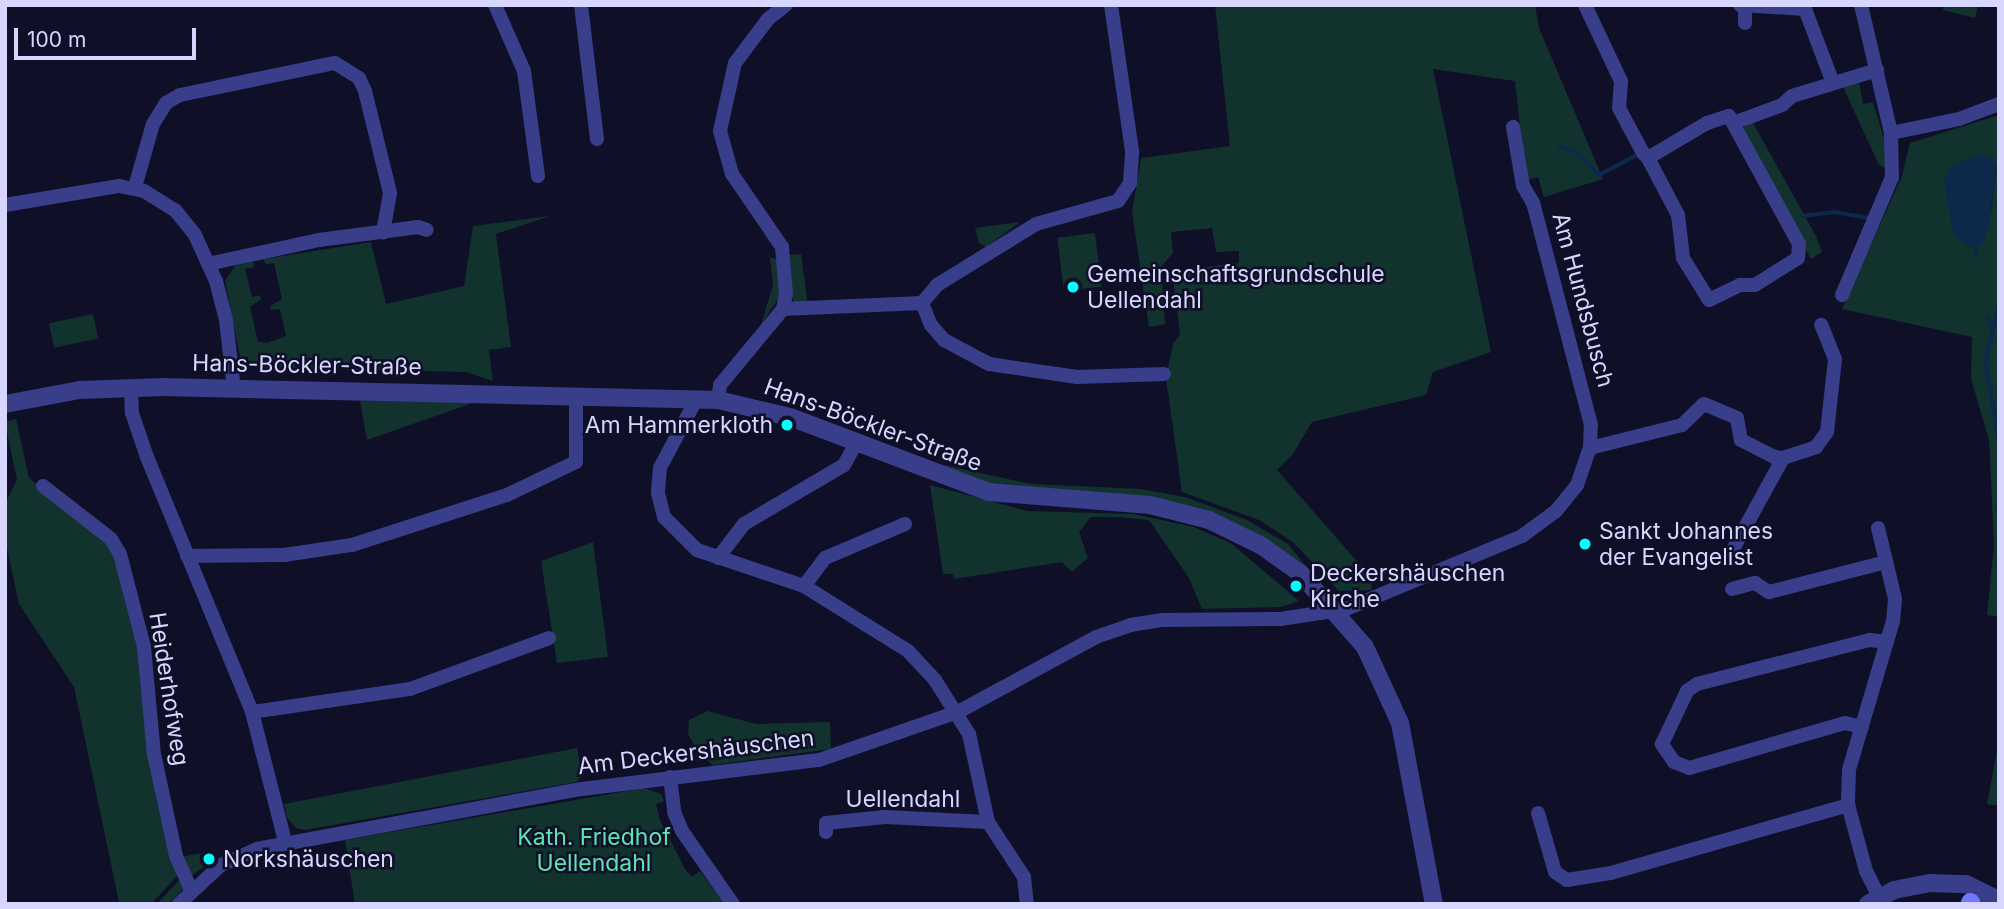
<!DOCTYPE html>
<html>
<head>
<meta charset="utf-8">
<style>
  body { margin:0 }
  #map { position:relative; width:2004px; height:909px; overflow:hidden; background:#100f28; font-family:Inter,sans-serif }
  div>[style] { position:absolute }
  [style*='--x'] { left:calc(var(--x)*1px); top:calc(var(--y)*1px); width:calc(var(--w)*1px); rotate:calc(var(--a)*1deg) }
  .green>* { inset:0; background:#12322e; transform-origin:0 0 }
  .water>* { inset:0; background:#0b294b }
  .stream>* { height:3.5px; margin:-1.75px; padding:0 1.75px; transform-origin:1.75px; border-radius:1.75px; background:#0b294b }
  .minor>* { height:14px; margin:-7px; padding:0 7px; transform-origin:7px; border-radius:7px; background:#383e89 }
  .tertiary>* { height:18px; margin:-9px; padding:0 9px; transform-origin:9px; border-radius:9px; background:#383e89 }
  .secondary>* { height:19px; margin:-9.5px; padding:0 9.5px; transform-origin:9.5px; border-radius:9.5px; background:#6d7aff }
  .dots>* { width:19px; height:19px; translate:-50% -50%; box-sizing:border-box; border:4px solid #100f28; border-radius:50% }
  span { translate:-50% -50%; white-space:nowrap; text-align:center; line-height:1.15; -webkit-text-stroke:5px #100f28; paint-order:stroke }
  .poi-label { font-size:23px; color:#d6d6ff }
  .left { translate:0 -50%; text-align:left }
  .right { translate:-100% -50%; text-align:right }
  .street-label { font-size:23px; color:#d6d6ff }
  .park-label { font-size:23px; color:#5de4b3 }
  .frame { position:absolute; inset:0; border:7px solid #d6d6ff; pointer-events:none }
  .scale { position:absolute; left:14px; top:28px; width:182px; height:32px; box-sizing:border-box; border:4px solid #d6d6ff; border-top:0; padding-left:9px; font-size:21px; line-height:24px; white-space:nowrap; color:#d6d6ff; -webkit-text-stroke:5px #100f28; paint-order:stroke }
</style>
</head>
<body>
<div id="map">
  <div class="green">
    <i style="clip-path:polygon(1215px 5px,1535px 5px,1539px 28px,1603px 179px,1544px 197px,1538px 177px,1526px 180px,1515px 81px,1433px 69px,1491px 352px,1433px 372px,1426px 395px,1312px 422px,1293px 454px,1277px 470px,1370px 576px,1372px 590px,1339px 591px,1293px 542px,1259px 520px,1182px 492px,1166px 378px,1173px 344px,1180px 334px,1172px 271px,1239px 263px,1239px 251px,1216px 252px,1212px 228px,1171px 232px,1173px 253px,1161px 267px,1165px 324px,1149px 327px,1132px 212px,1141px 158px,1230px 146px)"></i>
    <i style="clip-path:polygon(1944px 5px,1978px 5px,1975px 18px,1943px 10px)"></i>
    <i style="clip-path:polygon(1859px 82px,1863px 104px,1873px 102px,1885px 142px,1886px 168px,1879px 165px,1843px 87px)"></i>
    <i style="clip-path:polygon(evenodd,1999px 115px,1999px 617px,1987px 615px,1994px 544px,1989px 440px,1971px 379px,1972px 337px,1842px 309px,1902px 176px,1910px 143px,1999px 115px,1961px 166px,1996px 167px,1991px 212px,1977px 246px,1954px 236px,1945px 180px,1950px 169px,1961px 166px)"></i>
    <i style="clip-path:polygon(1752px 121px,1816px 236px,1822px 252px,1811px 259px,1744px 137px,1744px 127px)"></i>
    <i style="clip-path:polygon(550px 216px,496px 234px,511px 347px,489px 350px,493px 381px,466px 372px,248px 368px,248px 357px,240px 357px,225px 281px,235px 266px,253px 261px,254px 267px,245px 269px,252px 297px,260px 295px,261px 299px,250px 307px,258px 342px,267px 343px,286px 336px,280px 309px,271px 310px,270px 306px,282px 299px,274px 263px,265px 264px,264px 259px,371px 242px,386px 304px,464px 286px,473px 226px)"></i>
    <i style="clip-path:polygon(1020px 222px,986px 247px,979px 243px,975px 228px)"></i>
    <i style="left:1095px;top:233px;width:54px;height:38px;rotate:83deg"></i>
    <i style="clip-path:polygon(801px 254px,807px 298px,806px 303px,794px 302px,791px 296px,790px 255px)"></i>
    <i style="clip-path:polygon(770px 257px,781px 261px,783px 273px,778px 299px,761px 325px,773px 285px)"></i>
    <i style="left:93px;top:314px;width:25px;height:45px;rotate:78deg"></i>
    <i style="clip-path:polygon(360px 401px,470px 402px,470px 404px,367px 440px)"></i>
    <i style="clip-path:polygon(16px 419px,29px 478px,114px 546px,139px 638px,151px 749px,177px 876px,151px 904px,119px 902px,74px 687px,19px 604px,5px 539px,5px 504px,17px 480px,5px 422px)"></i>
    <i style="clip-path:polygon(935px 463px,1031px 484px,1141px 489px,1185px 497px,1247px 520px,1288px 544px,1306px 566px,1244px 528px,989px 486px)"></i>
    <i style="clip-path:polygon(930px 485px,1027px 511px,1134px 514px,1194px 527px,1232px 544px,1299px 601px,1281px 607px,1202px 609px,1189px 578px,1149px 520px,1118px 517px,1091px 517px,1079px 532px,1088px 558px,1072px 572px,1062px 562px,954px 579px,953px 574px,943px 574px)"></i>
    <i style="clip-path:polygon(593px 542px,608px 657px,557px 663px,541px 561px)"></i>
    <i style="clip-path:polygon(707px 711px,756px 724px,830px 722px,831px 749px,713px 765px,700px 755px,688px 734px,689px 720px)"></i>
    <i style="clip-path:polygon(1999px 740px,1999px 806px,1987px 804px)"></i>
    <i style="clip-path:polygon(577px 748px,582px 776px,576px 782px,305px 830px,296px 828px,287px 818px,284px 804px)"></i>
    <i style="clip-path:polygon(644px 788px,661px 794px,664px 801px,656px 804px,660px 820px,685px 869px,692px 877px,700px 871px,725px 904px,355px 904px,345px 840px)"></i>
    <i style="clip-path:polygon(209px 852px,214px 859px,190px 877px,180px 857px)"></i>
    <i style="clip-path:polygon(180px 879px,184px 888px,169px 904px,157px 904px)"></i>
  </div>
  <div class="water">
    <i style="clip-path:polygon(1977px 155px,1993px 159px,1996px 173px,1988px 229px,1982px 245px,1970px 247px,1954px 236px,1944px 180px,1950px 168px)"></i>
  </div>
  <div class="stream">
    <i style="--x:1560;--y:146;--w:19;--a:21"></i>
    <i style="--x:1578;--y:153;--w:30;--a:46"></i>
    <i style="--x:1599;--y:175;--w:41;--a:-27.8"></i>
    <i style="--x:1802;--y:216;--w:33;--a:-7"></i>
    <i style="--x:1835;--y:212;--w:35;--a:10"></i>
    <i style="--x:1975;--y:246;--w:10;--a:73"></i>
    <i style="--x:1999;--y:306;--w:57;--a:103.1"></i>
    <i style="--x:1986;--y:362;--w:77;--a:80.3"></i>
    <i style="--x:1989;--y:317;--w:11;--a:80"></i>
  </div>
  <div class="minor">
    <i style="--x:495;--y:5;--w:72;--a:66.3"></i>
    <i style="--x:524;--y:71;--w:106;--a:82.4"></i>
    <i style="--x:581;--y:5;--w:135;--a:83.2"></i>
    <i style="--x:1585;--y:5;--w:84;--a:64.7"></i>
    <i style="--x:1621;--y:81;--w:27;--a:94"></i>
    <i style="--x:1619;--y:108;--w:51;--a:61.9"></i>
    <i style="--x:1643;--y:153;--w:7;--a:45"></i>
    <i style="--x:1648;--y:158;--w:69;--a:-30.7"></i>
    <i style="--x:1707;--y:123;--w:23;--a:-18"></i>
    <i style="--x:1729;--y:116;--w:146;--a:61.3"></i>
    <i style="--x:1799;--y:244;--w:14;--a:94"></i>
    <i style="--x:1798;--y:258;--w:51;--a:147.9"></i>
    <i style="--x:1755;--y:285;--w:15;--a:180"></i>
    <i style="--x:1740;--y:285;--w:34;--a:154"></i>
    <i style="--x:1709;--y:300;--w:49;--a:-121.8"></i>
    <i style="--x:1683;--y:258;--w:43;--a:-96.6"></i>
    <i style="--x:1678;--y:215;--w:64;--a:-117.8"></i>
    <i style="--x:1740;--y:5;--w:65;--a:3.5"></i>
    <i style="--x:1805;--y:9;--w:79;--a:69.3"></i>
    <i style="--x:1861;--y:5;--w:131;--a:76.8"></i>
    <i style="--x:1891;--y:133;--w:69;--a:-11.6"></i>
    <i style="--x:1959;--y:119;--w:43;--a:-20.6"></i>
    <i style="--x:1745;--y:6;--w:17;--a:90"></i>
    <i style="--x:1736;--y:122;--w:49;--a:-20.3"></i>
    <i style="--x:1782;--y:105;--w:13;--a:-42"></i>
    <i style="--x:1792;--y:96;--w:89;--a:-17"></i>
    <i style="--x:135;--y:187;--w:66;--a:-74.1"></i>
    <i style="--x:153;--y:124;--w:25;--a:-58"></i>
    <i style="--x:166;--y:103;--w:16;--a:-30"></i>
    <i style="--x:180;--y:95;--w:158;--a:-11.7"></i>
    <i style="--x:335;--y:63;--w:28;--a:32"></i>
    <i style="--x:359;--y:78;--w:14;--a:65"></i>
    <i style="--x:365;--y:91;--w:105;--a:76.2"></i>
    <i style="--x:390;--y:193;--w:40;--a:100"></i>
    <i style="--x:5;--y:205;--w:116;--a:-9.5"></i>
    <i style="--x:119;--y:186;--w:25;--a:11"></i>
    <i style="--x:144;--y:191;--w:36;--a:32"></i>
    <i style="--x:175;--y:210;--w:32;--a:51"></i>
    <i style="--x:195;--y:235;--w:51;--a:65.5"></i>
    <i style="--x:216;--y:281;--w:40;--a:75.6"></i>
    <i style="--x:226;--y:320;--w:69;--a:83.4"></i>
    <i style="--x:208;--y:264;--w:114;--a:-12.2"></i>
    <i style="--x:319;--y:240;--w:100;--a:-7.5"></i>
    <i style="--x:418;--y:227;--w:9;--a:18"></i>
    <i style="--x:1842;--y:295;--w:128;--a:-67"></i>
    <i style="--x:1892;--y:177;--w:44;--a:-91.3"></i>
    <i style="--x:922;--y:303;--w:24;--a:68"></i>
    <i style="--x:931;--y:325;--w:20;--a:49"></i>
    <i style="--x:944;--y:340;--w:51;--a:28.1"></i>
    <i style="--x:989;--y:364;--w:89;--a:8.4"></i>
    <i style="--x:1077;--y:377;--w:87;--a:-2"></i>
    <i style="--x:783;--y:309;--w:139;--a:-2.5"></i>
    <i style="--x:922;--y:303;--w:23;--a:-50"></i>
    <i style="--x:937;--y:285;--w:116;--a:-31.6"></i>
    <i style="--x:1036;--y:224;--w:85;--a:-15.7"></i>
    <i style="--x:1118;--y:201;--w:22;--a:-56"></i>
    <i style="--x:1130;--y:183;--w:32;--a:-86"></i>
    <i style="--x:1132;--y:151;--w:148;--a:-98.2"></i>
    <i style="--x:131;--y:388;--w:25;--a:88"></i>
    <i style="--x:132;--y:413;--w:46;--a:71.2"></i>
    <i style="--x:147;--y:457;--w:276;--a:67.6"></i>
    <i style="--x:252;--y:712;--w:133;--a:75.7"></i>
    <i style="--x:697;--y:398;--w:79;--a:117.9"></i>
    <i style="--x:660;--y:468;--w:25;--a:95"></i>
    <i style="--x:658;--y:493;--w:25;--a:76"></i>
    <i style="--x:664;--y:517;--w:47;--a:45"></i>
    <i style="--x:697;--y:550;--w:113;--a:18.6"></i>
    <i style="--x:804;--y:586;--w:123;--a:32"></i>
    <i style="--x:908;--y:651;--w:40;--a:47"></i>
    <i style="--x:935;--y:680;--w:64;--a:57.8"></i>
    <i style="--x:969;--y:734;--w:90;--a:77.8"></i>
    <i style="--x:988;--y:822;--w:66;--a:56.8"></i>
    <i style="--x:1024;--y:877;--w:27;--a:84"></i>
    <i style="--x:718;--y:400;--w:15;--a:-82"></i>
    <i style="--x:720;--y:385;--w:99;--a:-50.3"></i>
    <i style="--x:783;--y:309;--w:15;--a:-79"></i>
    <i style="--x:786;--y:294;--w:47;--a:-94.9"></i>
    <i style="--x:782;--y:247;--w:88;--a:-124.4"></i>
    <i style="--x:732;--y:174;--w:45;--a:-105.6"></i>
    <i style="--x:720;--y:131;--w:70;--a:-77.6"></i>
    <i style="--x:735;--y:63;--w:55;--a:-53.1"></i>
    <i style="--x:768;--y:19;--w:23;--a:-38"></i>
    <i style="--x:1590;--y:448;--w:95;--a:-14"></i>
    <i style="--x:1682;--y:425;--w:30;--a:-44"></i>
    <i style="--x:1704;--y:404;--w:36;--a:23"></i>
    <i style="--x:1737;--y:418;--w:22;--a:80"></i>
    <i style="--x:1741;--y:440;--w:37;--a:27"></i>
    <i style="--x:1774;--y:457;--w:9;--a:6"></i>
    <i style="--x:1783;--y:458;--w:35;--a:-18"></i>
    <i style="--x:1816;--y:447;--w:19;--a:-54"></i>
    <i style="--x:1827;--y:432;--w:73;--a:-83.7"></i>
    <i style="--x:1835;--y:359;--w:37;--a:-112"></i>
    <i style="--x:43;--y:486;--w:86;--a:37.9"></i>
    <i style="--x:111;--y:539;--w:17;--a:59"></i>
    <i style="--x:120;--y:554;--w:96;--a:75.5"></i>
    <i style="--x:144;--y:647;--w:107;--a:84.7"></i>
    <i style="--x:154;--y:754;--w:104;--a:77.8"></i>
    <i style="--x:176;--y:856;--w:36;--a:66"></i>
    <i style="--x:1878;--y:528;--w:73;--a:76.5"></i>
    <i style="--x:1895;--y:599;--w:22;--a:95"></i>
    <i style="--x:1893;--y:621;--w:155;--a:106.5"></i>
    <i style="--x:1849;--y:770;--w:35;--a:92"></i>
    <i style="--x:1848;--y:805;--w:68;--a:74.7"></i>
    <i style="--x:1866;--y:871;--w:28;--a:63"></i>
    <i style="--x:1731;--y:553;--w:108;--a:-61.3"></i>
    <i style="--x:187;--y:556;--w:97;--a:-0.6"></i>
    <i style="--x:284;--y:555;--w:69;--a:-8.4"></i>
    <i style="--x:352;--y:545;--w:163;--a:-17.9"></i>
    <i style="--x:507;--y:495;--w:76;--a:-25.6"></i>
    <i style="--x:576;--y:462;--w:56;--a:-90"></i>
    <i style="--x:718;--y:558;--w:43;--a:-52.6"></i>
    <i style="--x:744;--y:524;--w:116;--a:-30.5"></i>
    <i style="--x:844;--y:465;--w:25;--a:-61"></i>
    <i style="--x:804;--y:586;--w:35;--a:-53"></i>
    <i style="--x:825;--y:558;--w:87;--a:-23"></i>
    <i style="--x:1732;--y:589;--w:24;--a:-15"></i>
    <i style="--x:1755;--y:583;--w:17;--a:33"></i>
    <i style="--x:1769;--y:592;--w:121;--a:-14.4"></i>
    <i style="--x:252;--y:712;--w:160;--a:-8.3"></i>
    <i style="--x:410;--y:689;--w:148;--a:-20.1"></i>
    <i style="--x:1862;--y:727;--w:17;--a:-167"></i>
    <i style="--x:1845;--y:723;--w:162;--a:163.9"></i>
    <i style="--x:1689;--y:768;--w:16;--a:-158"></i>
    <i style="--x:1674;--y:762;--w:22;--a:-124"></i>
    <i style="--x:1662;--y:744;--w:59;--a:-64.7"></i>
    <i style="--x:1687;--y:691;--w:12;--a:-35"></i>
    <i style="--x:1697;--y:684;--w:178;--a:-14.3"></i>
    <i style="--x:1869;--y:640;--w:18;--a:6"></i>
    <i style="--x:670;--y:777;--w:35;--a:83"></i>
    <i style="--x:674;--y:812;--w:21;--a:67"></i>
    <i style="--x:682;--y:831;--w:89;--a:55.1"></i>
    <i style="--x:1538;--y:813;--w:61;--a:73.9"></i>
    <i style="--x:1555;--y:872;--w:14;--a:34"></i>
    <i style="--x:1567;--y:880;--w:45;--a:-9"></i>
    <i style="--x:1611;--y:873;--w:247;--a:-16"></i>
    <i style="--x:826;--y:832;--w:9;--a:-90"></i>
    <i style="--x:826;--y:823;--w:59;--a:-5.8"></i>
    <i style="--x:885;--y:817;--w:103;--a:2.8"></i>
    <i style="--x:179;--y:904;--w:57;--a:-42.9"></i>
    <i style="--x:221;--y:865;--w:39;--a:-24"></i>
    <i style="--x:257;--y:849;--w:330;--a:-10.5"></i>
    <i style="--x:582;--y:789;--w:239;--a:-7"></i>
    <i style="--x:819;--y:760;--w:147;--a:-19.1"></i>
    <i style="--x:958;--y:712;--w:157;--a:-28.5"></i>
    <i style="--x:1096;--y:637;--w:36;--a:-19"></i>
    <i style="--x:1130;--y:625;--w:33;--a:-9"></i>
    <i style="--x:1163;--y:620;--w:117;--a:-0.5"></i>
    <i style="--x:1280;--y:619;--w:67;--a:-8.6"></i>
    <i style="--x:1346;--y:609;--w:191;--a:-22.5"></i>
    <i style="--x:1522;--y:536;--w:42;--a:-36.3"></i>
    <i style="--x:1556;--y:511;--w:33;--a:-51"></i>
    <i style="--x:1577;--y:485;--w:39;--a:-71"></i>
    <i style="--x:1590;--y:448;--w:23;--a:-88"></i>
    <i style="--x:1591;--y:425;--w:229;--a:-104.6"></i>
    <i style="--x:1533;--y:203;--w:20;--a:-120"></i>
    <i style="--x:1523;--y:186;--w:60;--a:-99.6"></i>
  </div>
  <div class="tertiary">
    <i style="--x:5;--y:404;--w:76;--a:-10.6"></i>
    <i style="--x:80;--y:390;--w:83;--a:-2.1"></i>
    <i style="--x:163;--y:387;--w:555;--a:1.34"></i>
    <i style="--x:718;--y:400;--w:74;--a:13.3"></i>
    <i style="--x:790;--y:417;--w:212;--a:20.7"></i>
    <i style="--x:988;--y:492;--w:163;--a:4.6"></i>
    <i style="--x:1150;--y:505;--w:61;--a:14.3"></i>
    <i style="--x:1209;--y:520;--w:59;--a:26.1"></i>
    <i style="--x:1262;--y:546;--w:47;--a:35.4"></i>
    <i style="--x:1300;--y:573;--w:98;--a:48.7"></i>
    <i style="--x:1365;--y:647;--w:84;--a:65.3"></i>
    <i style="--x:1400;--y:723;--w:184;--a:79.4"></i>
    <i style="--x:1868;--y:904;--w:30;--a:-28"></i>
    <i style="--x:1894;--y:890;--w:37;--a:-11"></i>
    <i style="--x:1930;--y:883;--w:36;--a:2"></i>
    <i style="--x:1966;--y:884;--w:37;--a:26"></i>
  </div>
  <div class="secondary">
    <i style="--x:1970;--y:902;--w:2;--a:63"></i>
  </div>
  <div class="dots">
    <i style="left:1073px;top:287px;background:#02fffc"></i>
    <i style="left:787px;top:425px;background:#02fffc"></i>
    <i style="left:1585px;top:544px;background:#02fffc"></i>
    <i style="left:1296px;top:586px;background:#02fffc"></i>
    <i style="left:209px;top:859px;background:#02fffc"></i>
  </div>
  <div class="poi-label">
    <span class="left" style="left:1087px;top:287px">Gemeinschaftsgrundschule<br>Uellendahl</span>
    <span class="right" style="left:773px;top:425px">Am Hammerkloth</span>
    <span class="left" style="left:1599px;top:544px">Sankt Johannes<br>der Evangelist</span>
    <span class="left" style="left:1310px;top:586px">Deckershäuschen<br>Kirche</span>
    <span class="left" style="left:223px;top:859px">Norkshäuschen</span>
  </div>
  <div class="street-label">
    <span style="left:1583px;top:300px;rotate:75deg">Am Hundsbusch</span>
    <span style="left:307px;top:365px;rotate:1deg">Hans-Böckler-Straße</span>
    <span style="left:873px;top:425px;rotate:20deg">Hans-Böckler-Straße</span>
    <span style="left:169px;top:689px;rotate:81deg">Heiderhofweg</span>
    <span style="left:696px;top:752px;rotate:-7deg">Am Deckershäuschen</span>
    <span style="left:903px;top:799px">Uellendahl</span>
  </div>
  <div class="park-label">
    <span style="left:594px;top:850px">Kath. Friedhof<br>Uellendahl</span>
  </div>
  <div class="frame"></div>
  <div class="scale">100 m</div>
</div>
</body>
</html>
